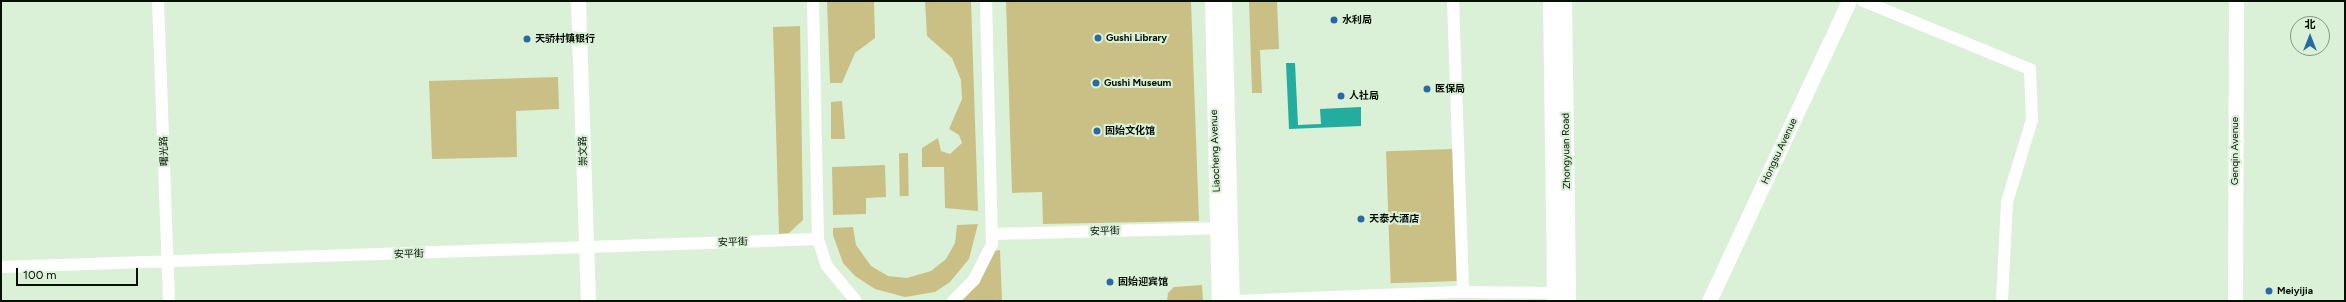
<!DOCTYPE html>
<html>
<head>
<meta charset="utf-8">
<style>
  body { margin:0 }
  #map { position:relative; width:2346px; height:302px; overflow:hidden; background:#daf1d7; font-family:Figtree,"Noto Sans SC",sans-serif }
  div>[style] { position:absolute }
  [style*='--x'] { left:calc(var(--x)*1px); top:calc(var(--y)*1px); width:calc(var(--w)*1px); rotate:calc(var(--a)*1deg) }
  .green>* { inset:0; background:#cac085; transform-origin:0 0 }
  .water>* { inset:0; background:#24ac9e }
  .minor>* { height:12px; margin:-6px; padding:0 6px; transform-origin:6px; border-radius:6px; background:#fff }
  .major>* { height:15px; margin:-7.5px; padding:0 7.5px; transform-origin:7.5px; border-radius:7.5px; background:#fff }
  .dots>* { width:11px; height:11px; translate:-50% -50%; box-sizing:border-box; border:2px solid #daf1d7; border-radius:50% }
  span { translate:-50% -50%; white-space:nowrap; text-align:center; line-height:1.15; -webkit-text-stroke:4px #daf1d7; paint-order:stroke }
  .poi-label { font-size:10px; color:#080f07; font-weight:700 }
  .left { translate:0 -50%; text-align:left }
  .street-label { font-size:10px; color:#080f07 }
  .frame { position:absolute; inset:0; border:2px solid #080f07; pointer-events:none }
  .north { position:absolute; left:2290px; top:16px; width:40px; height:40px; box-sizing:border-box; background:#daf1d7; border:1px solid #869784; border-radius:50%; rotate:0deg; font-size:11px; font-weight:700; line-height:16px; text-align:center; color:#080f07 }
  .north::after { content:''; display:block; margin:auto; width:14px; height:18px; background:#296aa0; clip-path:polygon(50% 0,100% 100%,50% 72%,0 100%) }
  .scale { position:absolute; left:16px; top:268px; width:122px; height:18px; box-sizing:border-box; border:2px solid #080f07; border-top:0; padding-left:5px; font-size:12px; line-height:14px; white-space:nowrap; color:#080f07; -webkit-text-stroke:3px #daf1d7; paint-order:stroke }
</style>
</head>
<body>
<div id="map">
  <div class="green">
    <i style="clip-path:polygon(827px 1px,874px 1px,875px 38px,855px 53px,842px 83px,830px 83px)"></i>
    <i style="clip-path:polygon(925px 1px,971px 1px,978px 211px,945px 208px,944px 167px,922px 167px,922px 148px,938px 138px,941px 151px,950px 154px,962px 143px,959px 135px,949px 129px,962px 99px,961px 80px,952px 58px,927px 36px)"></i>
    <i style="clip-path:polygon(1006px 1px,1191px 1px,1199px 221px,1043px 224px,1042px 192px,1012px 193px)"></i>
    <i style="clip-path:polygon(1249px 1px,1277px 1px,1279px 49px,1260px 50px,1262px 93px,1252px 93px)"></i>
    <i style="clip-path:polygon(800px 26px,803px 220px,789px 233px,779px 234px,773px 27px)"></i>
    <i style="clip-path:polygon(558px 77px,559px 109px,516px 111px,517px 157px,432px 159px,429px 81px)"></i>
    <i style="clip-path:polygon(842px 101px,845px 139px,831px 139px,831px 102px)"></i>
    <i style="left:1453px;top:149px;width:132px;height:67px;rotate:88deg"></i>
    <i style="left:908px;top:153px;width:43px;height:9px;rotate:89deg"></i>
    <i style="clip-path:polygon(885px 165px,886px 197px,866px 198px,866px 214px,833px 215px,832px 167px)"></i>
    <i style="clip-path:polygon(978px 224px,969px 259px,950px 282px,935px 292px,905px 297px,875px 289px,855px 276px,843px 263px,833px 235px,833px 228px,853px 227px,856px 245px,871px 266px,888px 276px,907px 278px,931px 271px,946px 259px,955px 243px,957px 225px)"></i>
    <i style="clip-path:polygon(1000px 250px,1002px 301px,953px 301px,990px 252px)"></i>
    <i style="clip-path:polygon(1202px 285px,1203px 301px,1167px 301px,1168px 293px,1174px 287px)"></i>
  </div>
  <div class="water">
    <i style="clip-path:polygon(1286px 63px,1295px 63px,1298px 125px,1321px 124px,1320px 109px,1361px 107px,1361px 126px,1289px 129px)"></i>
  </div>
  <div class="minor">
    <i style="--x:158;--y:1;--w:300;--a:87.9"></i>
    <i style="--x:813;--y:1;--w:238;--a:88.8"></i>
    <i style="--x:818;--y:239;--w:28;--a:72"></i>
    <i style="--x:827;--y:266;--w:45;--a:50.4"></i>
    <i style="--x:1453;--y:1;--w:291;--a:88"></i>
    <i style="--x:1863;--y:1;--w:180;--a:22.2"></i>
    <i style="--x:2030;--y:69;--w:51;--a:87.8"></i>
    <i style="--x:2032;--y:120;--w:86;--a:107"></i>
    <i style="--x:2007;--y:202;--w:99;--a:92.9"></i>
    <i style="--x:993;--y:234;--w:224;--a:-1.5"></i>
    <i style="--x:1;--y:267;--w:817;--a:-1.96"></i>
    <i style="--x:953;--y:301;--w:30;--a:-45"></i>
    <i style="--x:974;--y:280;--w:40;--a:-63.4"></i>
    <i style="--x:992;--y:244;--w:243;--a:-91.4"></i>
    <i style="--x:1234;--y:301;--w:229;--a:-2.3"></i>
    <i style="--x:1463;--y:292;--w:91;--a:0.6"></i>
  </div>
  <div class="major">
    <i style="--x:578;--y:1;--w:300;--a:88.1"></i>
    <i style="--x:1212;--y:1;--w:300;--a:88.7"></i>
    <i style="--x:1224;--y:1;--w:300;--a:88.5"></i>
    <i style="--x:1550;--y:1;--w:300;--a:89.2"></i>
    <i style="--x:1564;--y:1;--w:300;--a:89.2"></i>
    <i style="--x:1709;--y:301;--w:331;--a:-65"></i>
    <i style="--x:2235;--y:301;--w:300;--a:-89.8"></i>
  </div>
  <div class="dots">
    <i style="left:1334px;top:20px;background:#296aa0"></i>
    <i style="left:1098px;top:38px;background:#296aa0"></i>
    <i style="left:527px;top:39px;background:#296aa0"></i>
    <i style="left:1096px;top:83px;background:#296aa0"></i>
    <i style="left:1427px;top:89px;background:#296aa0"></i>
    <i style="left:1341px;top:96px;background:#296aa0"></i>
    <i style="left:1097px;top:131px;background:#296aa0"></i>
    <i style="left:1361px;top:219px;background:#296aa0"></i>
    <i style="left:1110px;top:282px;background:#296aa0"></i>
    <i style="left:2269px;top:291px;background:#296aa0"></i>
  </div>
  <div class="poi-label">
    <span class="left" style="left:1342px;top:20px">水利局</span>
    <span class="left" style="left:1106px;top:38px">Gushi Library</span>
    <span class="left" style="left:535px;top:39px">天骄村镇银行</span>
    <span class="left" style="left:1104px;top:83px">Gushi Museum</span>
    <span class="left" style="left:1435px;top:89px">医保局</span>
    <span class="left" style="left:1349px;top:96px">人社局</span>
    <span class="left" style="left:1105px;top:131px">固始文化馆</span>
    <span class="left" style="left:1369px;top:219px">天泰大酒店</span>
    <span class="left" style="left:1118px;top:282px">固始迎宾馆</span>
    <span class="left" style="left:2277px;top:291px">Meiyijia</span>
  </div>
  <div class="street-label">
    <span style="left:164px;top:151px;rotate:-92deg">曙光路</span>
    <span style="left:583px;top:151px;rotate:-92deg">崇文路</span>
    <span style="left:1215px;top:151px;rotate:-92deg">Liaocheng Avenue</span>
    <span style="left:1566px;top:151px;rotate:-91deg">Zhongyuan Road</span>
    <span style="left:1779px;top:151px;rotate:-65deg">Hongsu Avenue</span>
    <span style="left:2235px;top:151px;rotate:-90deg">Genqin Avenue</span>
    <span style="left:1105px;top:231px;rotate:-2deg">安平街</span>
    <span style="left:733px;top:242px;rotate:-2deg">安平街</span>
    <span style="left:409px;top:254px;rotate:-2deg">安平街</span>
  </div>
  <div class="frame"></div>
  <div class="north">北</div>
  <div class="scale">100 m</div>
</div>
</body>
</html>
